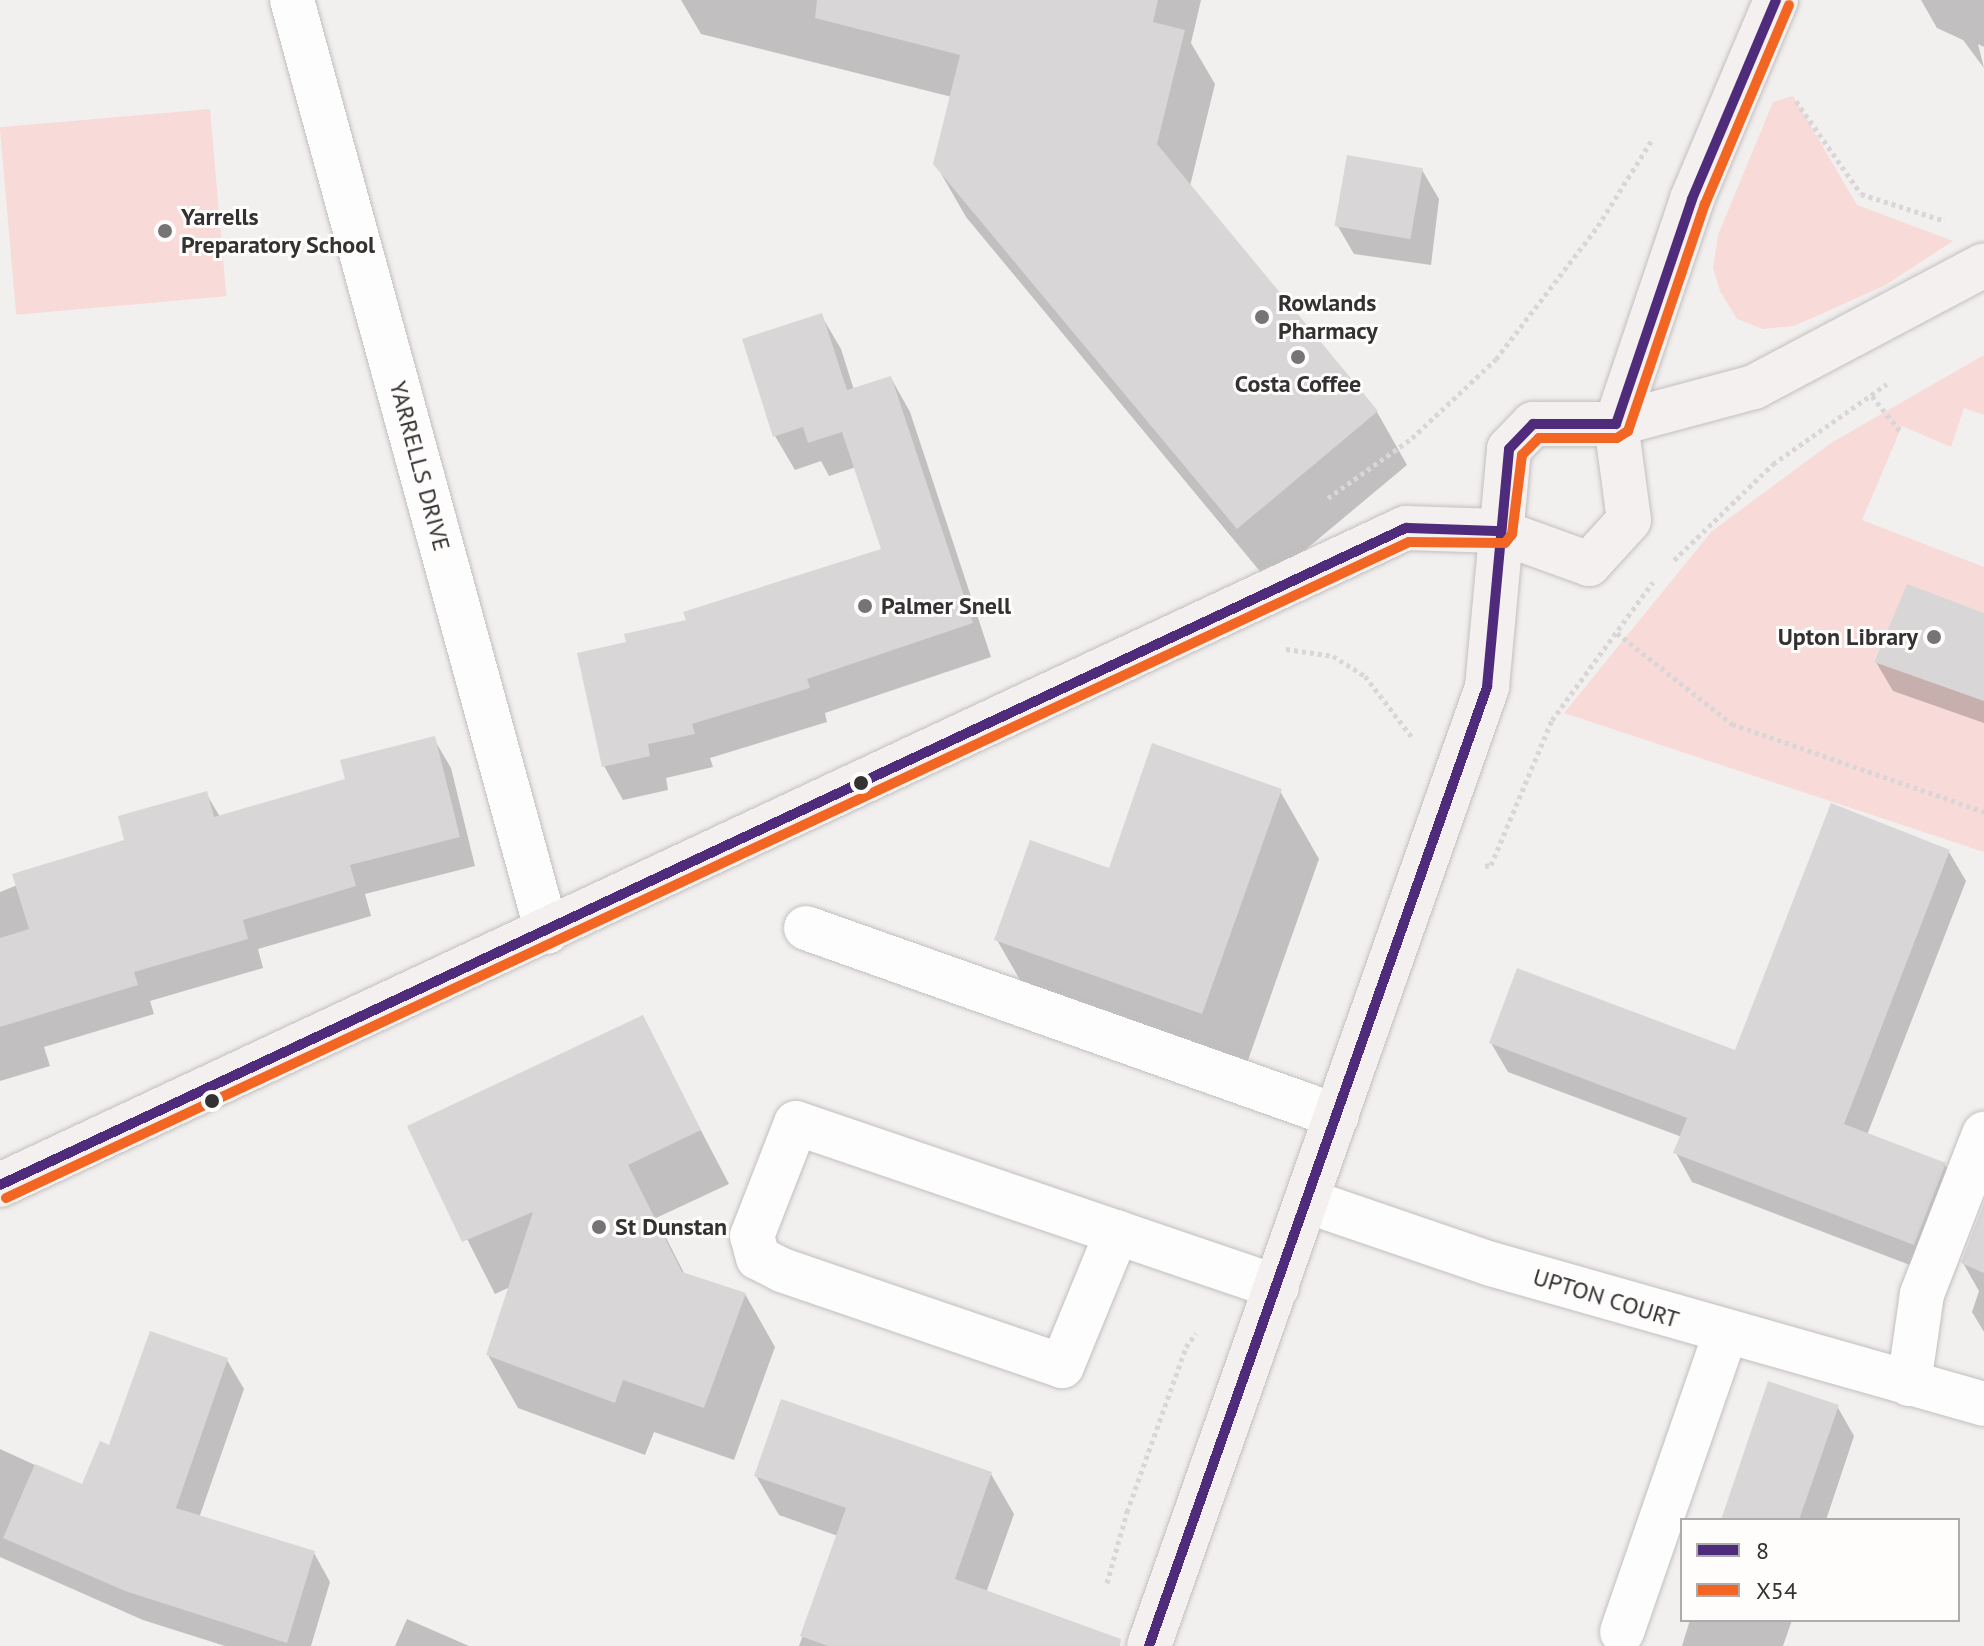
<!DOCTYPE html>
<html>
<head>
<meta charset="utf-8">
<style>
  body { margin:0 }
  #map { position:relative; width:1984px; height:1646px; overflow:hidden; background:#f2efef; font-family:"PT Sans",sans-serif }
  div>[style] { position:absolute }
  [style*='--x'] { left:calc(var(--x)*1px); top:calc(var(--y)*1px); width:calc(var(--w)*1px); rotate:calc(var(--a)*1deg) }
  .green>* { inset:0; background:#f8dbd8; transform-origin:0 0 }
  .shadow>* { inset:0; background:#0003 }
  .building>* { inset:0; background:#d8d6d6; transform-origin:0 0 }
  .path>* { height:5px; margin-top:-2.5px; transform-origin:0; background:repeating-linear-gradient(90deg,#d8d6d6 0 4px,transparent 0 8px) }
  .roads { filter:drop-shadow(0 0 2px #c2bfbf) drop-shadow(0 0 2px #c2bfbf) }
  .minor>* { height:44px; margin:-22px; padding:0 22px; transform-origin:22px; border-radius:22px; background:#fdfdfd }
  .major>* { height:44px; margin:-22px; padding:0 22px; transform-origin:22px; border-radius:22px; background:#f5f0f0 }
  .bus-1>* { height:10px; margin:-5px; padding:0 5px; transform-origin:5px; border-radius:5px; background:#4e2b7b }
  .bus-2>* { height:10px; margin:-5px; padding:0 5px; transform-origin:5px; border-radius:5px; background:#f26522 }
  .dots>* { width:22px; height:22px; translate:-50% -50%; box-sizing:border-box; border:4px solid #fffcfc; border-radius:50% }
  span { translate:-50% -50%; white-space:nowrap; text-align:center; line-height:1.15; -webkit-text-stroke:6px #fffcfc; paint-order:stroke }
  .poi-label { font-size:24px; color:#333131; font-weight:700 }
  .left { translate:0 -50%; text-align:left }
  .right { translate:-100% -50%; text-align:right }
  .street-label { font-size:24px; color:#333131 }
  .legend { position:absolute; left:1680px; top:1518px; width:280px; height:104px; box-sizing:border-box; background:#fffcfc; border:2px solid #adabab; margin:0; padding:10px 14px; list-style:none; font-size:24px; color:#333131 }
  .legend li { display:flex; align-items:center; gap:16px; height:40px }
  .legend b { width:40px; border:2px solid #adabab }
</style>
</head>
<body>
<div id="map">
  <div class="green">
    <i style="clip-path:polygon(1793px 96px,1857px 205px,1953px 241px,1884px 286px,1794px 326px,1763px 329px,1737px 319px,1720px 291px,1713px 268px,1718px 235px,1773px 102px)"></i>
    <i style="left:210px;top:109px;width:188px;height:211px;rotate:85deg"></i>
    <i style="clip-path:polygon(1984px 355px,1984px 415px,1964px 408px,1951px 447px,1902px 426px,1862px 520px,1984px 567px,1984px 613px,1907px 585px,1874px 661px,1984px 701px,1984px 852px,1564px 713px,1712px 531px,1831px 443px)"></i>
  </div>
  <div class="shadow">
    <i style="clip-path:polygon(681px 0,1201px 0,1191px 43px,1215px 84px,1190px 186px,1377px 412px,1407px 465px,1268px 581px,966px 217px,935px 163px,952px 97px,701px 34px)"></i>
    <i style="clip-path:polygon(1921px 0,1984px 0,1984px 47px,1978px 44px,1984px 68px,1963px 40px,1937px 28px)"></i>
    <i style="clip-path:polygon(1422px 170px,1439px 199px,1431px 265px,1354px 254px,1337px 225px)"></i>
    <i style="clip-path:polygon(821px 315px,841px 349px,854px 390px,891px 378px,910px 412px,991px 657px,825px 713px,827px 722px,710px 758px,713px 767px,666px 778px,668px 790px,623px 800px,604px 766px,629px 643px,884px 550px,856px 467px,829px 476px,821px 461px,795px 470px,775px 436px)"></i>
    <i style="clip-path:polygon(1984px 615px,1984px 723px,1893px 691px,1876px 662px)"></i>
    <i style="clip-path:polygon(434px 739px,451px 768px,475px 866px,365px 894px,371px 916px,258px 949px,263px 968px,150px 1001px,154px 1014px,44px 1047px,50px 1066px,0 1081px,0 892px,127px 841px,206px 793px,220px 817px,347px 781px)"></i>
    <i style="clip-path:polygon(1280px 791px,1319px 859px,1241px 1080px,1036px 1008px,997px 940px,1110px 870px)"></i>
    <i style="clip-path:polygon(1949px 852px,1966px 881px,1867px 1135px,1945px 1165px,1961px 1194px,1931px 1273px,1692px 1182px,1676px 1153px,1682px 1137px,1508px 1072px,1491px 1043px,1736px 1053px)"></i>
    <i style="clip-path:polygon(642px 1018px,729px 1184px,656px 1218px,685px 1275px,745px 1294px,775px 1347px,734px 1460px,654px 1432px,645px 1455px,518px 1408px,488px 1355px,510px 1287px,495px 1294px,410px 1127px)"></i>
    <i style="clip-path:polygon(1984px 1209px,1984px 1332px,1972px 1312px,1979px 1291px,1963px 1263px)"></i>
    <i style="clip-path:polygon(227px 1360px,244px 1389px,199px 1518px,314px 1553px,330px 1582px,311px 1646px,225px 1646px,143px 1620px,0 1557px,0 1449px,83px 1487px,110px 1447px)"></i>
    <i style="clip-path:polygon(1837px 1406px,1854px 1436px,1826px 1520px,1724px 1520px)"></i>
    <i style="clip-path:polygon(991px 1474px,1014px 1514px,986px 1593px,1066px 1646px,799px 1646px,838px 1536px,779px 1515px,756px 1476px)"></i>
    <i style="clip-path:polygon(407px 1619px,469px 1646px,395px 1646px)"></i>
    <i style="clip-path:polygon(1690px 1620px,1792px 1620px,1783px 1646px,1682px 1646px)"></i>
  </div>
  <div class="building">
    <i style="clip-path:polygon(817px 0,1158px 0,1153px 22px,1185px 30px,1157px 144px,1378px 411px,1237px 529px,933px 164px,960px 55px,815px 18px)"></i>
    <i style="left:1347px;top:155px;width:77px;height:72px;rotate:10deg"></i>
    <i style="clip-path:polygon(822px 313px,847px 390px,891px 376px,973px 623px,807px 679px,810px 688px,692px 724px,695px 734px,648px 744px,650px 756px,602px 767px,577px 653px,626px 642px,624px 634px,686px 620px,683px 612px,881px 549px,842px 432px,808px 443px,803px 427px,773px 437px,742px 339px)"></i>
    <i style="clip-path:polygon(1907px 584px,1984px 613px,1984px 701px,1874px 662px)"></i>
    <i style="clip-path:polygon(435px 736px,460px 837px,350px 865px,356px 886px,243px 920px,248px 939px,134px 972px,138px 985px,0 1027px,0 938px,29px 929px,12px 874px,124px 840px,118px 816px,207px 791px,214px 817px,345px 779px,340px 760px)"></i>
    <i style="clip-path:polygon(1152px 743px,1282px 789px,1202px 1014px,994px 940px,1030px 840px,1109px 868px)"></i>
    <i style="clip-path:polygon(1831px 803px,1950px 850px,1844px 1124px,1946px 1163px,1914px 1245px,1673px 1153px,1687px 1118px,1489px 1043px,1517px 968px,1735px 1050px)"></i>
    <i style="clip-path:polygon(643px 1015px,701px 1130px,628px 1165px,682px 1272px,746px 1293px,704px 1408px,623px 1380px,615px 1403px,486px 1355px,533px 1212px,462px 1242px,407px 1126px)"></i>
    <i style="clip-path:polygon(1984px 1203px,1984px 1273px,1961px 1263px)"></i>
    <i style="clip-path:polygon(150px 1331px,228px 1358px,176px 1508px,315px 1551px,287px 1643px,125px 1591px,3px 1538px,35px 1464px,82px 1484px,100px 1441px,109px 1445px)"></i>
    <i style="clip-path:polygon(1768px 1381px,1839px 1405px,1799px 1520px,1721px 1520px)"></i>
    <i style="clip-path:polygon(781px 1399px,992px 1472px,955px 1579px,1121px 1639px,1120px 1646px,828px 1646px,800px 1636px,846px 1508px,754px 1476px)"></i>
  </div>
  <div class="path">
    <i style="--x:1796;--y:101;--w:113;--a:55"></i>
    <i style="--x:1861;--y:194;--w:88;--a:17.8"></i>
    <i style="--x:1872;--y:396;--w:45;--a:51.3"></i>
    <i style="--x:1328;--y:498;--w:103;--a:-35.5"></i>
    <i style="--x:1412;--y:438;--w:115;--a:-43.2"></i>
    <i style="--x:1496;--y:359;--w:168;--a:-52.5"></i>
    <i style="--x:1598;--y:226;--w:104;--a:-58"></i>
    <i style="--x:1674;--y:560;--w:138;--a:-44.1"></i>
    <i style="--x:1773;--y:464;--w:139;--a:-35.1"></i>
    <i style="--x:1617;--y:633;--w:147;--a:38.4"></i>
    <i style="--x:1732;--y:724;--w:267;--a:19.2"></i>
    <i style="--x:1286;--y:649;--w:48;--a:8.5"></i>
    <i style="--x:1333;--y:656;--w:38;--a:32"></i>
    <i style="--x:1365;--y:676;--w:76;--a:52.5"></i>
    <i style="--x:1485;--y:866;--w:6;--a:-9"></i>
    <i style="--x:1491;--y:865;--w:157;--a:-67.2"></i>
    <i style="--x:1552;--y:720;--w:171;--a:-53.8"></i>
    <i style="--x:1107;--y:1583;--w:74;--a:-74.3"></i>
    <i style="--x:1127;--y:1512;--w:175;--a:-70.3"></i>
    <i style="--x:1186;--y:1347;--w:17;--a:-54"></i>
  </div>
  <div class="roads">
    <div class="minor">
      <i style="--x:292;--y:0;--w:966;--a:74.7"></i>
      <i style="--x:806;--y:928;--w:563;--a:19.5"></i>
      <i style="--x:1307;--y:1201;--w:194;--a:18.9"></i>
      <i style="--x:1491;--y:1264;--w:512;--a:15.85"></i>
      <i style="--x:1117;--y:1232;--w:145;--a:112.3"></i>
      <i style="--x:1062;--y:1366;--w:296;--a:-161.1"></i>
      <i style="--x:782;--y:1270;--w:27;--a:-153"></i>
      <i style="--x:758;--y:1258;--w:23;--a:-105"></i>
      <i style="--x:752;--y:1236;--w:121;--a:-68.7"></i>
      <i style="--x:796;--y:1123;--w:508;--a:18.83"></i>
      <i style="--x:1909;--y:1384;--w:91;--a:-81.8"></i>
      <i style="--x:1922;--y:1294;--w:172;--a:-68.8"></i>
      <i style="--x:1622;--y:1632;--w:315;--a:-70.9"></i>
    </div>
    <div class="major">
      <i style="--x:0;--y:1185;--w:1552;--a:-25.05"></i>
      <i style="--x:1406;--y:528;--w:92;--a:1.9"></i>
      <i style="--x:1498;--y:531;--w:97;--a:19.9"></i>
      <i style="--x:1589;--y:564;--w:59;--a:-47.7"></i>
      <i style="--x:1629;--y:520;--w:97;--a:-97.7"></i>
      <i style="--x:1616;--y:424;--w:237;--a:-71.3"></i>
      <i style="--x:1692;--y:199;--w:216;--a:-67.1"></i>
      <i style="--x:1149;--y:1646;--w:1017;--a:-70.58"></i>
      <i style="--x:1487;--y:687;--w:239;--a:-84.7"></i>
      <i style="--x:1509;--y:449;--w:35;--a:-46"></i>
      <i style="--x:1533;--y:424;--w:83;--a:0"></i>
      <i style="--x:1616;--y:424;--w:143;--a:-15"></i>
      <i style="--x:1754;--y:387;--w:260;--a:-27.9"></i>
    </div>
  </div>
  <div class="bus-1">
    <i style="--x:1616;--y:424;--w:237;--a:-71.3"></i>
    <i style="--x:1692;--y:199;--w:216;--a:-67.1"></i>
    <i style="--x:0;--y:1185;--w:1552;--a:-25.05"></i>
    <i style="--x:1406;--y:528;--w:92;--a:1.9"></i>
    <i style="--x:1149;--y:1646;--w:1017;--a:-70.58"></i>
    <i style="--x:1487;--y:687;--w:239;--a:-84.7"></i>
    <i style="--x:1509;--y:449;--w:35;--a:-46"></i>
    <i style="--x:1533;--y:424;--w:83;--a:0"></i>
  </div>
  <div class="bus-2">
    <i style="--x:6;--y:1198;--w:1549;--a:-25.06"></i>
    <i style="--x:1409;--y:542;--w:96;--a:0.6"></i>
    <i style="--x:1505;--y:543;--w:11;--a:-52"></i>
    <i style="--x:1512;--y:534;--w:80;--a:-82.8"></i>
    <i style="--x:1522;--y:455;--w:24;--a:-45"></i>
    <i style="--x:1539;--y:438;--w:78;--a:0"></i>
    <i style="--x:1617;--y:438;--w:13;--a:-32"></i>
    <i style="--x:1628;--y:431;--w:240;--a:-71.3"></i>
    <i style="--x:1705;--y:204;--w:216;--a:-67.1"></i>
  </div>
  <div class="dots">
    <i style="left:165px;top:231px;background:#767474"></i>
    <i style="left:1262px;top:317px;background:#767474"></i>
    <i style="left:1298px;top:357px;background:#767474"></i>
    <i style="left:865px;top:606px;background:#767474"></i>
    <i style="left:1934px;top:637px;background:#767474"></i>
    <i style="left:861px;top:783px;background:#333131"></i>
    <i style="left:212px;top:1101px;background:#333131"></i>
    <i style="left:599px;top:1227px;background:#767474"></i>
  </div>
  <div class="poi-label">
    <span class="left" style="left:181px;top:231px">Yarrells<br>Preparatory School</span>
    <span class="left" style="left:1278px;top:317px">Rowlands<br>Pharmacy</span>
    <span style="left:1298px;top:384px">Costa Coffee</span>
    <span class="left" style="left:881px;top:606px">Palmer Snell</span>
    <span class="right" style="left:1918px;top:637px">Upton Library</span>
    <span class="left" style="left:615px;top:1227px">St Dunstan</span>
  </div>
  <div class="street-label">
    <span style="left:420px;top:466px;rotate:75deg">YARRELLS DRIVE</span>
    <span style="left:1606px;top:1298px;rotate:17deg">UPTON COURT</span>
  </div>
  <ul class="legend">
  <li><b style="height:10px;background:#4e2b7b"></b>8</li>
  <li><b style="height:10px;background:#f26522"></b>X54</li>
  </ul>
</div>
</body>
</html>
